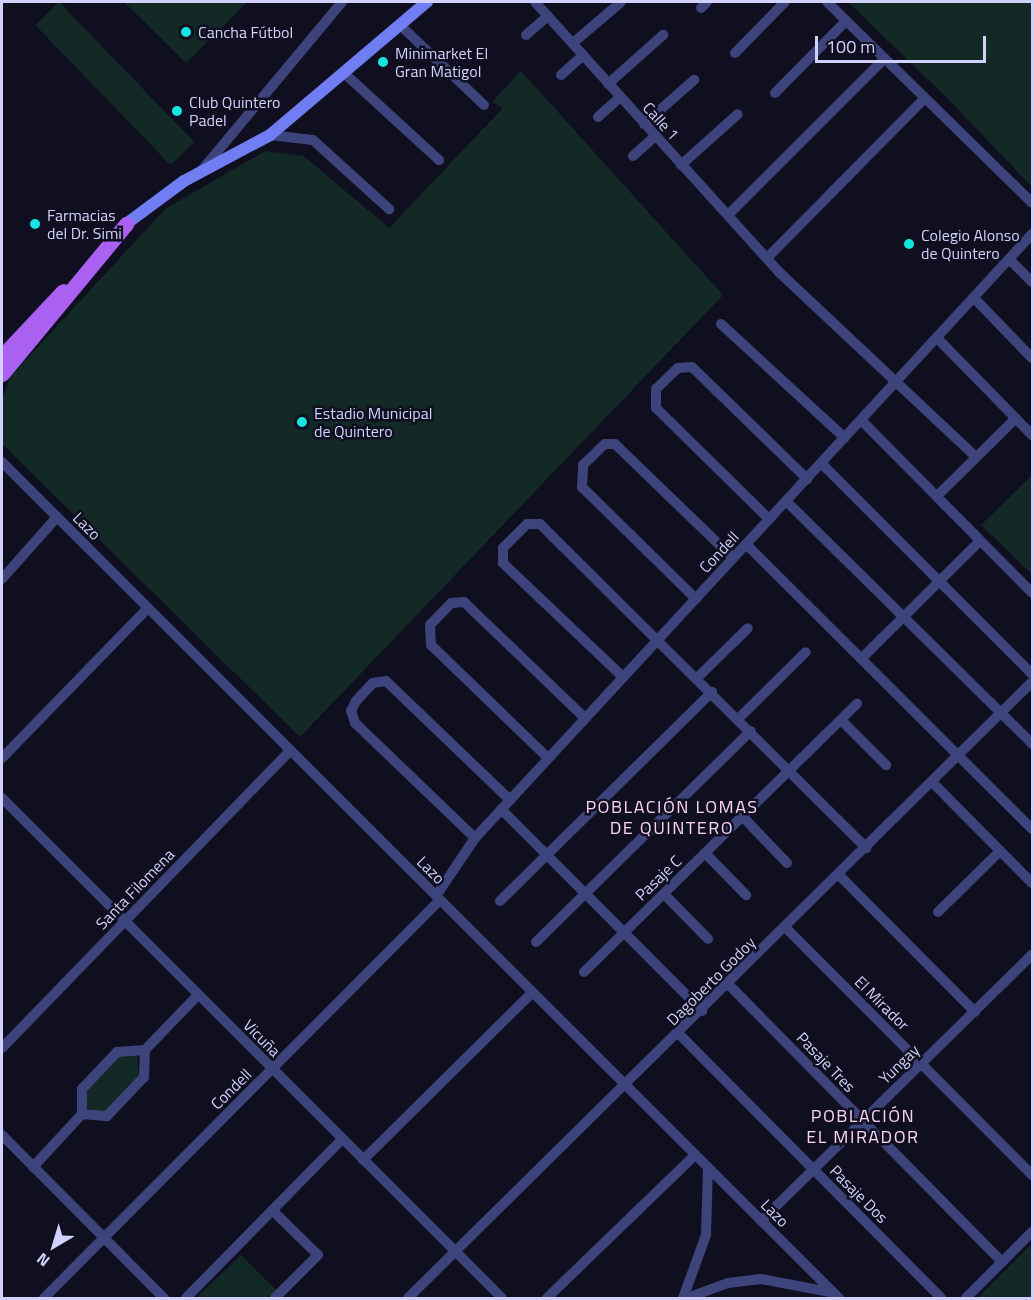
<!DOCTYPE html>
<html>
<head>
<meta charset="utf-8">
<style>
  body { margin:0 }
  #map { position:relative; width:1034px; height:1300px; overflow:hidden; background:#0f0f20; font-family:"Titillium Web",sans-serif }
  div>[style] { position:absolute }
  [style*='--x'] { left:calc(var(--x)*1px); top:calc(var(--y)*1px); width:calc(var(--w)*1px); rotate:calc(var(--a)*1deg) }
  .green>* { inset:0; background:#122925; transform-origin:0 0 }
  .street>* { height:10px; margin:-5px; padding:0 5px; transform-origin:5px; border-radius:5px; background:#3d437b }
  .secondary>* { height:12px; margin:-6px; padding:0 6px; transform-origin:6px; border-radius:6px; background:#707df3 }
  .primary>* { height:15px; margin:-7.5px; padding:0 7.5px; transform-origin:7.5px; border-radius:7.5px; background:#aa61f2 }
  .dots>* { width:16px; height:16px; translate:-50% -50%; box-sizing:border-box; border:3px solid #0f0f20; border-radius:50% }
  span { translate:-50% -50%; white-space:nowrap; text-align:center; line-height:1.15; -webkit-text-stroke:5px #0f0f20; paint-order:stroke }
  .poi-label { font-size:16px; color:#d1d1fb }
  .left { translate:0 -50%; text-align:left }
  .street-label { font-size:16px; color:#d1d1fb }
  .neighbourhood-label { font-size:18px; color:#fbd3f2; letter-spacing:1.5px }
  .frame { position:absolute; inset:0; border:3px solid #d1d1fb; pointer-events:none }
  .north { position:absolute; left:24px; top:1216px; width:60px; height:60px; -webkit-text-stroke:4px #0f0f20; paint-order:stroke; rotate:218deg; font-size:16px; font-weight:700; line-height:24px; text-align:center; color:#d1d1fb }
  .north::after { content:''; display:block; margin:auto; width:21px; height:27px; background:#d1d1fb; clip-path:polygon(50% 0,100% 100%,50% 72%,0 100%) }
  .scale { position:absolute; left:815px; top:36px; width:171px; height:27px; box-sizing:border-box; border:3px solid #d1d1fb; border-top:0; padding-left:8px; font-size:18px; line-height:21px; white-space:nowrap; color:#d1d1fb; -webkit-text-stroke:4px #0f0f20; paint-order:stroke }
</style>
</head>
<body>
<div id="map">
  <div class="green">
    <i style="left:59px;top:2px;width:195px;height:33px;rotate:46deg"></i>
    <i style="clip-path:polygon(124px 2px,247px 2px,186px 63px)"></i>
    <i style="clip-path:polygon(848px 2px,1032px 2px,1032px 187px,947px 98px)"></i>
    <i style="clip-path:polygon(521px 71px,723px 295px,300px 737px,2px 444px,2px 400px,10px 377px,165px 209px,265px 151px,304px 156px,389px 228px,503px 108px,492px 102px)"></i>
    <i style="clip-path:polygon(1032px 475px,1032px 574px,981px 525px)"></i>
    <i style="clip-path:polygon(137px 1054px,139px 1078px,105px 1112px,86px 1109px,86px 1092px,120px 1055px)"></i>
    <i style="clip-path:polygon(1032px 1244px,1032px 1298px,978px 1298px)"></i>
    <i style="clip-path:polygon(241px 1255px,276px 1290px,267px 1298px,196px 1298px)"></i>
  </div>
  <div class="street">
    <i style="--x:535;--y:2;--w:365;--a:47.9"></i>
    <i style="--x:780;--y:273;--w:269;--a:43.2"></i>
    <i style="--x:827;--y:2;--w:287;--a:44.4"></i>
    <i style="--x:701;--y:8;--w:8;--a:-45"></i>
    <i style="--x:400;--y:25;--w:116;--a:43.6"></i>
    <i style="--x:526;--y:35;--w:29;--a:-41"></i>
    <i style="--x:573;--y:43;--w:63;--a:-40.5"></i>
    <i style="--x:735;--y:53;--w:71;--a:-45.6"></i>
    <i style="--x:344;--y:73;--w:129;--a:42.5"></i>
    <i style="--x:561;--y:75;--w:30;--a:-42"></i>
    <i style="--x:608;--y:84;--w:74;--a:-41.7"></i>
    <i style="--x:775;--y:93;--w:101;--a:-45.4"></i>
    <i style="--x:598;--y:117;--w:30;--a:-42"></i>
    <i style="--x:644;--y:124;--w:67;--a:-41.3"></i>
    <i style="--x:270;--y:135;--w:43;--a:6.6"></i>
    <i style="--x:313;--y:140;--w:103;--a:42.2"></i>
    <i style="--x:633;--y:156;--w:30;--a:-42"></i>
    <i style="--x:681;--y:165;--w:76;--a:-41.8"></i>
    <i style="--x:202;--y:170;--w:219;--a:-50.2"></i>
    <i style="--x:728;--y:215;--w:221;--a:-45"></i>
    <i style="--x:769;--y:256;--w:221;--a:-45.4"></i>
    <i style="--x:1009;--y:259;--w:33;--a:45"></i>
    <i style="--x:974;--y:298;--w:83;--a:46"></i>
    <i style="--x:721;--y:324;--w:168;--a:42.6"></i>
    <i style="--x:937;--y:338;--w:136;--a:45.6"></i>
    <i style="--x:861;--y:420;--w:243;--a:45.3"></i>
    <i style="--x:2;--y:462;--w:1183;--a:44.97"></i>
    <i style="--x:821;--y:463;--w:298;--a:45"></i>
    <i style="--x:937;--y:496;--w:111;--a:-44.6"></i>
    <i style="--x:786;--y:501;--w:346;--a:44.6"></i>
    <i style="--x:769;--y:519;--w:158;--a:-135.5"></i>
    <i style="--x:656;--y:408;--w:19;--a:-90"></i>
    <i style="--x:656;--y:389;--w:30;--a:-44"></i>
    <i style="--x:678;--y:368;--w:14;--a:-4"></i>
    <i style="--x:692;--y:367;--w:161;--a:44.2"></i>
    <i style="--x:746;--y:544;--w:404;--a:44.9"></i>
    <i style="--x:2;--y:579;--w:83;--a:-48.4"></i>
    <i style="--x:696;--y:599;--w:160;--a:-135.5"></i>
    <i style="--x:582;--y:487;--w:22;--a:-87"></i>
    <i style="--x:583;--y:465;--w:30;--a:-44"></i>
    <i style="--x:605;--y:444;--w:10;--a:0"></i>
    <i style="--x:615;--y:444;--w:164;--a:44"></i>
    <i style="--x:862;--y:658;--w:166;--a:-44.8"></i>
    <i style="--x:623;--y:677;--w:166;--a:-136.5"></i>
    <i style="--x:503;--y:563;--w:15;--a:-90"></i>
    <i style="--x:503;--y:548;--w:34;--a:-45"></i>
    <i style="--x:527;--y:524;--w:13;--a:0"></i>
    <i style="--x:540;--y:524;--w:460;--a:44.8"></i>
    <i style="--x:697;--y:678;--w:71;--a:-44.4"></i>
    <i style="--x:738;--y:719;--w:95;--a:-44.6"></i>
    <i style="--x:841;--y:720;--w:64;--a:45"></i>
    <i style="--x:2;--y:758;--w:209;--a:-45.8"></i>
    <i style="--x:548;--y:758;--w:163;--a:-136"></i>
    <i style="--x:431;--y:645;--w:20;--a:-93"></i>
    <i style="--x:430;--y:625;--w:30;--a:-46"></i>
    <i style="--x:451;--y:603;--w:13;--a:-4"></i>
    <i style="--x:464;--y:602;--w:168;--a:43.8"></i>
    <i style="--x:932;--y:782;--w:142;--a:45.3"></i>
    <i style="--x:2;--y:798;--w:707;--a:45"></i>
    <i style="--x:501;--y:809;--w:285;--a:45.1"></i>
    <i style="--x:742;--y:816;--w:65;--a:46.2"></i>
    <i style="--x:475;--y:838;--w:166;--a:-136.2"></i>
    <i style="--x:355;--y:723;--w:13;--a:-108"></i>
    <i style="--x:351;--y:711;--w:11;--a:-63"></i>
    <i style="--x:356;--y:701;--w:25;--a:-47"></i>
    <i style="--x:373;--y:683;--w:13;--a:-9"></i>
    <i style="--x:386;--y:681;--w:172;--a:43.8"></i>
    <i style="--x:705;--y:853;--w:59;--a:45.7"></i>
    <i style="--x:839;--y:875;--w:193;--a:45.2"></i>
    <i style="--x:664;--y:894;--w:63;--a:45.6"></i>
    <i style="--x:436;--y:896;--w:70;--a:-56.1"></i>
    <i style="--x:475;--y:838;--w:822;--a:-47.32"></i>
    <i style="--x:500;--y:901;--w:298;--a:-44.6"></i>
    <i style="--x:938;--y:912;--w:87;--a:-44.5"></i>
    <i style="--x:786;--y:928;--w:349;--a:45.1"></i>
    <i style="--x:536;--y:942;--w:301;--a:-44.5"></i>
    <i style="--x:584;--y:972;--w:383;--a:-44.5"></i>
    <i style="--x:729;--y:985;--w:389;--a:45.4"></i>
    <i style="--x:679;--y:1034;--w:372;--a:45.2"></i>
    <i style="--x:2;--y:1048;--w:414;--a:-45.9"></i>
    <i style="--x:82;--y:1114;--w:25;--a:5"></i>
    <i style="--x:107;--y:1116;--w:54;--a:-46.5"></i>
    <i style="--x:144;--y:1077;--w:27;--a:-88"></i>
    <i style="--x:145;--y:1050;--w:76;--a:-46.1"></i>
    <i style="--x:2;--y:1135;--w:230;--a:45.2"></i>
    <i style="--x:363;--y:1160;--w:238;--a:-44.7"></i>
    <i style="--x:33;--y:1167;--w:72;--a:-47.2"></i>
    <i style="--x:82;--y:1114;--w:25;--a:-90"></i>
    <i style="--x:82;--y:1089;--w:51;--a:-46.6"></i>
    <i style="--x:117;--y:1052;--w:28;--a:-4"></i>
    <i style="--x:272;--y:1210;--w:64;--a:44.4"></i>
    <i style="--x:318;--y:1255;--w:61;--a:135"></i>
    <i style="--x:761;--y:1221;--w:380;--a:-44.5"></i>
    <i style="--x:44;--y:1298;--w:561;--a:-45.14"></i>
    <i style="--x:186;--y:1298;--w:223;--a:-45.5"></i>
    <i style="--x:408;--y:1298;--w:877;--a:-44.63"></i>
    <i style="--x:547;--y:1298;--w:206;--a:-44"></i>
    <i style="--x:683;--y:1298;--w:67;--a:-69.9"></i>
    <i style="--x:706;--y:1235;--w:67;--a:-88.3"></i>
    <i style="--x:687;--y:1298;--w:44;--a:-20.1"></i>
    <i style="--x:728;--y:1283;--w:33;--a:-7"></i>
    <i style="--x:761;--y:1279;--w:69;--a:10.8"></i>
    <i style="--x:966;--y:1298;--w:93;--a:-45"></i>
  </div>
  <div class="secondary">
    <i style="--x:126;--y:224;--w:72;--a:-36.6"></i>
    <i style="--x:184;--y:181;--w:98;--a:-28.1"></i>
    <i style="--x:270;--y:135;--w:206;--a:-40.3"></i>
  </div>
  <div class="primary">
    <i style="--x:2;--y:356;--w:89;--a:-46.8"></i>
    <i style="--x:2;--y:374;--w:195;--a:-50.4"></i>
  </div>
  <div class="dots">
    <i style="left:186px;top:32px;background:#13e5e0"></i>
    <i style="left:383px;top:62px;background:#13e5e0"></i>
    <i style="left:177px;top:111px;background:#13e5e0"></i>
    <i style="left:35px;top:224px;background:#13e5e0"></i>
    <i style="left:909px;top:244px;background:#13e5e0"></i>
    <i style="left:302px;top:422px;background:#13e5e0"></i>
  </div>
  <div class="poi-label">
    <span class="left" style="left:198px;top:32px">Cancha Fútbol</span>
    <span class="left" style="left:395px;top:62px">Minimarket El<br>Gran Matigol</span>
    <span class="left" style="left:189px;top:111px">Club Quintero<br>Padel</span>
    <span class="left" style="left:47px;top:224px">Farmacias<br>del Dr. Simi</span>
    <span class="left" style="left:921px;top:244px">Colegio Alonso<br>de Quintero</span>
    <span class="left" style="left:314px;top:422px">Estadio Municipal<br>de Quintero</span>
  </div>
  <div class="street-label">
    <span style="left:661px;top:121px;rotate:48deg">Calle 1</span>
    <span style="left:87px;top:526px;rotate:45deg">Lazo</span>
    <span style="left:719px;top:552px;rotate:-47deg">Condell</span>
    <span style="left:431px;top:870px;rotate:45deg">Lazo</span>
    <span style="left:658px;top:878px;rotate:-44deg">Pasaje C</span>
    <span style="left:135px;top:889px;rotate:-46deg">Santa Filomena</span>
    <span style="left:711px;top:981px;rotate:-45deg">Dagoberto Godoy</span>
    <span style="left:882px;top:1003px;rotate:45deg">El Mirador</span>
    <span style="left:262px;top:1038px;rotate:45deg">Vicuña</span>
    <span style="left:826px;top:1062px;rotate:46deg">Pasaje Tres</span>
    <span style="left:899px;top:1064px;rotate:-44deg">Yungay</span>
    <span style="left:231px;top:1089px;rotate:-45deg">Condell</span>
    <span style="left:859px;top:1194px;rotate:45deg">Pasaje Dos</span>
    <span style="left:775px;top:1213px;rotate:45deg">Lazo</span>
  </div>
  <div class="neighbourhood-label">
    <span style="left:672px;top:818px">POBLACIÓN LOMAS<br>DE QUINTERO</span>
    <span style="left:863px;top:1127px">POBLACIÓN<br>EL MIRADOR</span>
  </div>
  <div class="frame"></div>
  <div class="north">N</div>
  <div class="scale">100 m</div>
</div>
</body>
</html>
